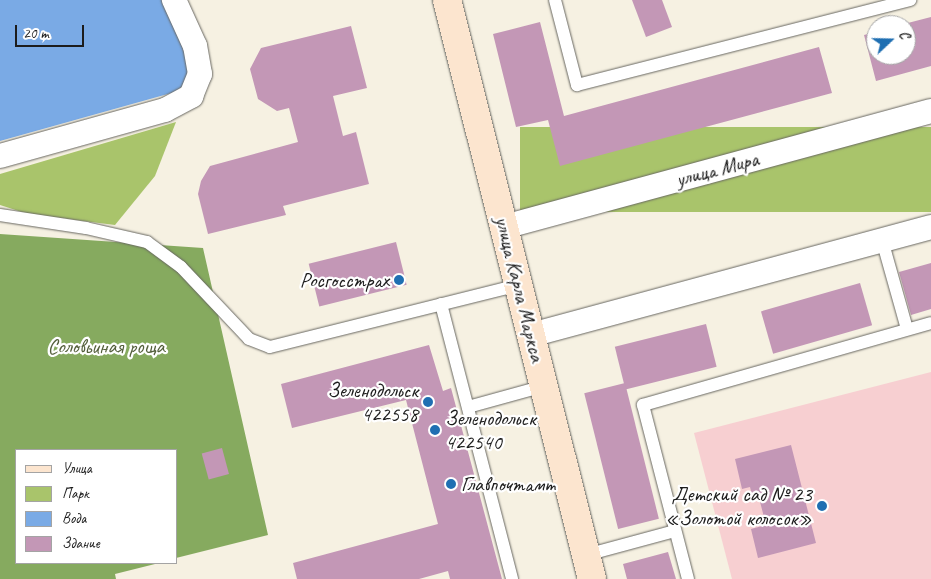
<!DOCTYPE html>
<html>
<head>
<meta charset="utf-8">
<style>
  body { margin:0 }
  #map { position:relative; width:931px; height:579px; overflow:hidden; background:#f6f1e2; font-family:Caveat,sans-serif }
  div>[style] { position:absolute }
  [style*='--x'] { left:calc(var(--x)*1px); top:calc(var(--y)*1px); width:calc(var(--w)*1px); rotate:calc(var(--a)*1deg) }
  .built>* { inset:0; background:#f7cfd1 }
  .green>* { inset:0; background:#a9c46b; transform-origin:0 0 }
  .forest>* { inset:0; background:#86aa5f }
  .water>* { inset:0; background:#7aaae5 }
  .building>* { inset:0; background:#c397b6; transform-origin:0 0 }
  .roads { filter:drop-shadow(0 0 1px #686761) drop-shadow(0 0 1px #686761) }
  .lane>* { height:12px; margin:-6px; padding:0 6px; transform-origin:6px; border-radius:6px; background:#fff }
  .street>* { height:24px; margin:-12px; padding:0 12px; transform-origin:12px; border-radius:12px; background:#fff }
  .secondary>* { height:28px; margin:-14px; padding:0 14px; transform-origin:14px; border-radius:14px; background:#fce5cf }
  .dots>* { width:14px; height:14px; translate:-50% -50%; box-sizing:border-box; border:2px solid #fff; border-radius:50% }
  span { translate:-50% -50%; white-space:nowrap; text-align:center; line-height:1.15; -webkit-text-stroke:4.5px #fff; paint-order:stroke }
  .street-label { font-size:21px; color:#1c1c1c }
  .poi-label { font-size:21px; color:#1c1c1c }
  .right { translate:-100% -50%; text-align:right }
  .left { translate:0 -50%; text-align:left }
  .park-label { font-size:21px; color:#545f3c }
  .legend { position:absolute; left:15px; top:449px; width:162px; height:115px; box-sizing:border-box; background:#fff; border:1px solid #a4a4a4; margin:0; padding:6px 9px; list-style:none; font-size:15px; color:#1c1c1c }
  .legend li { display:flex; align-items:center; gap:10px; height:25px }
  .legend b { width:25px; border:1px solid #a4a4a4 }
  .north { position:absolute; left:866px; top:15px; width:50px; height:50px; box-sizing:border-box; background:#fff; border:1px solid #a4a4a4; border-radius:50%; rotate:69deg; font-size:14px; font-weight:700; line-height:20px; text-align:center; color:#1c1c1c }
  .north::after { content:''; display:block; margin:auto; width:18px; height:22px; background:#1f6fb2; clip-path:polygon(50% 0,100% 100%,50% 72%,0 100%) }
  .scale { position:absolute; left:15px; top:25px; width:69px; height:22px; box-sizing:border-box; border:2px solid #1c1c1c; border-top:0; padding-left:6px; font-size:15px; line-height:18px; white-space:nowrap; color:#1c1c1c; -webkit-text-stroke:4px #fff; paint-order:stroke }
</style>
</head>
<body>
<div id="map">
  <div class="built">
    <i style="clip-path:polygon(931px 372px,931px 579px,732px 579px,694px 433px)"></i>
  </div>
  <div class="green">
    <i style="clip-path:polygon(176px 122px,155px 176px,115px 225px,28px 214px,0 205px,0 174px)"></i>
    <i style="left:931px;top:127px;width:85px;height:411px;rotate:90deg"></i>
  </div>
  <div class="forest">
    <i style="clip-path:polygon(0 234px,203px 248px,268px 535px,176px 558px,176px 450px,16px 450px,16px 563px,159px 563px,115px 574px,116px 579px,0 579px)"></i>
  </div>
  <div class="water">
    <i style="clip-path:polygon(0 0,162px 0,186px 55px,188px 73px,183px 86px,175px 92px,0 141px)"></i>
  </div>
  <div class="building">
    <i style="clip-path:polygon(632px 0,662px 0,672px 27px,646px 37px)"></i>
    <i style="clip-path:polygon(931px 17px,931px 66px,876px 81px,864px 35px,876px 32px,876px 55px,906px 55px,906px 25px,900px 25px)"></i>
    <i style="clip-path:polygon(540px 22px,564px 116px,819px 47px,832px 93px,560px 166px,548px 120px,516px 127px,493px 34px)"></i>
    <i style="clip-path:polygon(351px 26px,367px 88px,333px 96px,343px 136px,356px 132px,369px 184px,283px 206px,286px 215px,208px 234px,198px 194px,201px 181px,210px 166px,298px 142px,289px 108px,277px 111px,258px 99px,250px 69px,261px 48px)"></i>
    <i style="left:396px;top:242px;width:44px;height:90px;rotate:76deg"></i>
    <i style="clip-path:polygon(931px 263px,931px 309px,911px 315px,899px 272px)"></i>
    <i style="left:860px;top:283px;width:44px;height:103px;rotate:74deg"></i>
    <i style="left:706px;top:324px;width:44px;height:94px;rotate:76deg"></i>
    <i style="clip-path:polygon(429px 345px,443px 391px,451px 388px,502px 579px,450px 579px,448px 571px,419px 579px,297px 579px,293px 563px,438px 524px,406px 400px,292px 428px,281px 384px)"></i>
    <i style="left:625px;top:383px;width:140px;height:42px;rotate:76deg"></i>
    <i style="clip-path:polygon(791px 445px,816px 543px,758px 558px,751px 529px,766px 525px,758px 494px,752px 495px,750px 487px,742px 489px,735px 459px)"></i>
    <i style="left:222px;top:448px;width:27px;height:21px;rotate:75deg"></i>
    <i style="clip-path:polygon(668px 552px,676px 579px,627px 579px,623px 564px)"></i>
  </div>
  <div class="roads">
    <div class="lane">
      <i style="--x:555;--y:0;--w:88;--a:75.5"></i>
      <i style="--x:577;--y:85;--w:344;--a:-14.3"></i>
      <i style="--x:0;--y:215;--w:87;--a:8.6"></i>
      <i style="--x:86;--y:228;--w:63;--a:12.9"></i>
      <i style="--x:147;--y:242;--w:42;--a:36.3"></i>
      <i style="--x:181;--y:267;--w:99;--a:46.6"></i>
      <i style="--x:249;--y:339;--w:22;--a:21"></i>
      <i style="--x:270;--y:347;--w:257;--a:-14"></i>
      <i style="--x:882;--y:240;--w:92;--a:74.3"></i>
      <i style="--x:441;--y:304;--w:284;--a:75.5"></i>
      <i style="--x:468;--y:407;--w:79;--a:-15.4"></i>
      <i style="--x:586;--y:555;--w:92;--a:-15.1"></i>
      <i style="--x:688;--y:579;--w:180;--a:-104.5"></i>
      <i style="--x:643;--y:405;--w:299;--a:-15.9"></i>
    </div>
    <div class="street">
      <i style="--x:0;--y:156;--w:171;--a:-15.6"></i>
      <i style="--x:165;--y:110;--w:30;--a:-28"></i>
      <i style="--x:191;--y:96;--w:24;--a:-68"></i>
      <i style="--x:200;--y:74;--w:28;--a:-100"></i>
      <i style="--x:195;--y:46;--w:51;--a:-114.5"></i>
      <i style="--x:504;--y:227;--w:442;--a:-15.2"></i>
      <i style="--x:531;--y:335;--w:414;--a:-15.1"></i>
    </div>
    <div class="secondary">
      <i style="--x:447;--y:0;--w:597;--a:75.94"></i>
    </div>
  </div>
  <div class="dots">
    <i style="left:399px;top:280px;background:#1f6fb2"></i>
    <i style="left:428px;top:402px;background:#1f6fb2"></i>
    <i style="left:435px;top:430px;background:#1f6fb2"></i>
    <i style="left:451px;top:484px;background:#1f6fb2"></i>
    <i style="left:822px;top:506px;background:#1f6fb2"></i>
  </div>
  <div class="street-label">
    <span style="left:717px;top:169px;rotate:-15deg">улица Мира</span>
    <span style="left:520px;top:289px;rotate:76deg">улица Карла Маркса</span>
  </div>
  <div class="poi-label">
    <span class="right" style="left:389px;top:280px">Росгосстрах</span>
    <span class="right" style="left:418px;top:402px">Зеленодольск<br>422558</span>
    <span class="left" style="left:445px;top:430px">Зеленодольск<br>422540</span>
    <span class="left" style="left:461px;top:484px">Главпочтамт</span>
    <span class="right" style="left:812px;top:506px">Детский сад № 23<br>«Золотой колосок»</span>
  </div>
  <div class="park-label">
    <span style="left:106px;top:346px">Соловьиная роща</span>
  </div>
  <ul class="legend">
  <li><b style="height:6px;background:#fce5cf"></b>Улица</li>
  <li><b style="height:14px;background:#a9c46b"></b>Парк</li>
  <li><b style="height:14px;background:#7aaae5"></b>Вода</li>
  <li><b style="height:14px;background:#c397b6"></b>Здание</li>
  </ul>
  <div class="north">С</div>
  <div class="scale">20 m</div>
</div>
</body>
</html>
